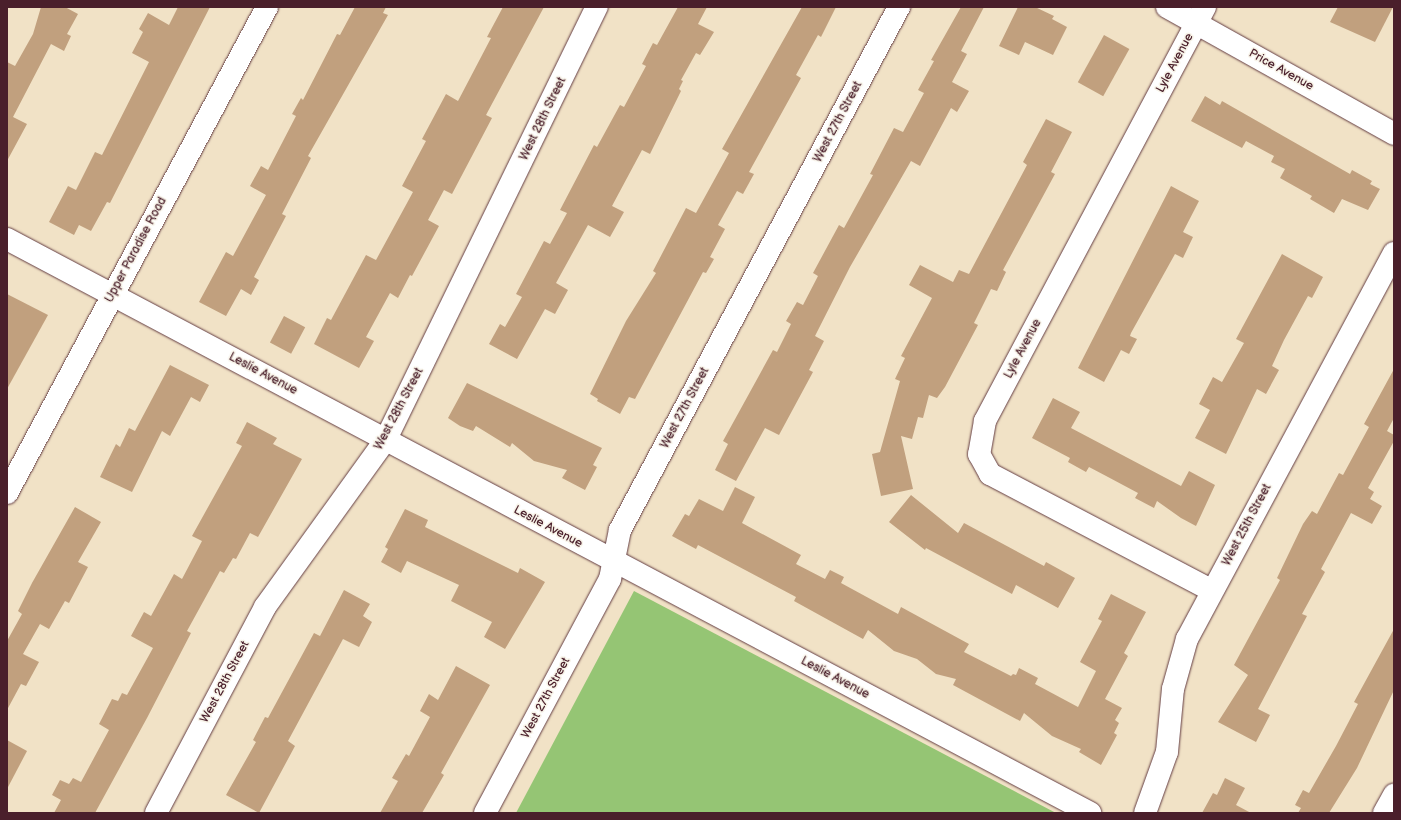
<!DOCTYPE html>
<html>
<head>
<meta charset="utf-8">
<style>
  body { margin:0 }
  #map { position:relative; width:1401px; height:820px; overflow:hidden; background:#f1e2c6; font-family:"Balsamiq Sans",sans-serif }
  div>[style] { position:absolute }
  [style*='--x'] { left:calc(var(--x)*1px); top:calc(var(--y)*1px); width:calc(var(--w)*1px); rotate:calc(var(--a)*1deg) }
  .green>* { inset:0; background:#95c574 }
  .building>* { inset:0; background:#c1a07e; transform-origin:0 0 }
  .roads { filter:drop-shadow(0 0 1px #633c42) drop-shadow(0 0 1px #633c42) }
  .minor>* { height:22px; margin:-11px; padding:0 11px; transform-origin:11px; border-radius:11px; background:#fff }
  span { translate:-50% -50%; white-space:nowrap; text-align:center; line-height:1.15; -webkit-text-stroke:3px #f7f3e8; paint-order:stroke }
  .street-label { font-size:12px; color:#4a1f2b }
  .frame { position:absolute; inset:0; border:8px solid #4a1f2b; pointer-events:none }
</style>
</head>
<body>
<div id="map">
  <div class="green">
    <i style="clip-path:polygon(634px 591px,1056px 813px,516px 813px)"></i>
  </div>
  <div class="building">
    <i style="clip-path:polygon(41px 7px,65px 7px,78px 14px,67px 34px,71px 36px,64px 51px,51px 44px,13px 117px,27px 124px,7px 161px,7px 62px,15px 66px,33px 34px)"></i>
    <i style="clip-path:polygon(178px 7px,210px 7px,110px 203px,107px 202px,91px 231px,79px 225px,74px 235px,49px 222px,68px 186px,76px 190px,95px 152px,102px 155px,149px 62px,132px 53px,143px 32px,139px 29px,148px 13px,169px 25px)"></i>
    <i style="clip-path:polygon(355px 7px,386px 7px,383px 13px,388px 15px,308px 156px,311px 158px,282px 214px,286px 216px,254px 277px,259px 280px,251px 295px,241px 289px,226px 316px,199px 302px,226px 252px,233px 256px,266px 195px,250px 186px,261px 166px,268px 170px,296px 116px,292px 114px,301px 98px,303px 100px,337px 34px,340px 35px)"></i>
    <i style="clip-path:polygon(503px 7px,544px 7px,486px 115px,492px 118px,452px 194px,444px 190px,428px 220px,439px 226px,412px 276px,410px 275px,398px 298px,390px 293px,366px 337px,374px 341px,359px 368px,314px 344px,327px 318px,331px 320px,366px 255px,376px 260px,413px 192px,402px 186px,426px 141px,422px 139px,446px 94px,458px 101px,491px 38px,487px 37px)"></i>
    <i style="clip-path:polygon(678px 7px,707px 7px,698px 24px,714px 32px,700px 55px,696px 53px,681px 80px,683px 81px,679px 89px,681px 91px,650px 154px,642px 150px,612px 206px,624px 212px,610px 237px,588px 225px,556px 283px,568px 290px,555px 314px,545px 309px,517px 359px,489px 344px,500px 324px,505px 327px,522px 297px,516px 294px,534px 260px,544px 241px,550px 244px,567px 213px,560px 210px,594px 145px,597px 147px,620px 105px,624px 107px,646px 66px,642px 64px,653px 43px,657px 45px)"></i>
    <i style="clip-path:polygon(802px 7px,836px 7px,821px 37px,818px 35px,796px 75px,801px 78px,749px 172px,754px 174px,743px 194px,737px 191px,718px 225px,725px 229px,710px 257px,714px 259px,706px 273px,703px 272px,635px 399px,629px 397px,620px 414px,597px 401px,598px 399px,590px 394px,626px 321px,656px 273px,653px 271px,686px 208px,696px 213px,729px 153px,722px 149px)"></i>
    <i style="clip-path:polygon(961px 7px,984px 7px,961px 51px,967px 54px,952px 82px,969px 91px,957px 112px,951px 108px,920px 166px,911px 161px,850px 267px,815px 336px,824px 341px,809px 370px,813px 372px,779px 435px,765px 428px,736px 481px,715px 470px,728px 444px,723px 441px,773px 350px,777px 352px,791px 324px,786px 321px,797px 302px,803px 305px,818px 276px,813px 273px,839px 225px,844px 228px,873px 175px,870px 174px,894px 128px,903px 132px,924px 93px,918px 90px,934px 61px,931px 60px)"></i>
    <i style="clip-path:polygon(1018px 7px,1035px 7px,1054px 16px,1052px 19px,1067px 27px,1053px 55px,1025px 42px,1019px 55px,999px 46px)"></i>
    <i style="clip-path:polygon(1338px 7px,1393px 7px,1375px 42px,1330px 22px)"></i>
    <i style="left:1104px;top:35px;width:29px;height:54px;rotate:29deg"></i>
    <i style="clip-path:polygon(1205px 96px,1220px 105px,1222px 101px,1350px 174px,1352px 170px,1372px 181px,1370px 184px,1380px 189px,1368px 210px,1342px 199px,1334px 213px,1310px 199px,1312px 196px,1280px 178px,1285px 169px,1271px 162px,1274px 156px,1246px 141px,1242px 148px,1191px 121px)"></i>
    <i style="clip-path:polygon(1046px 119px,1072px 132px,1051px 172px,1055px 174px,1003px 270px,1006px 272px,997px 291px,991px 289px,974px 323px,978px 325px,945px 387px,937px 398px,929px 395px,923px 418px,918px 417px,912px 439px,901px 436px,913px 489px,881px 496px,872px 454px,880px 452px,900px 381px,895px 379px,905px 358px,901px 356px,932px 298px,909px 285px,920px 265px,953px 282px,959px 270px,969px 274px,1027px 165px,1023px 162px)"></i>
    <i style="clip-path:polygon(1171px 186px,1199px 201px,1183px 232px,1193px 237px,1183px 258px,1175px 254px,1131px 333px,1130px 336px,1137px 339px,1129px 354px,1121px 350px,1104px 382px,1078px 368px)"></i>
    <i style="clip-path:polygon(1282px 254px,1323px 277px,1312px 298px,1308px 296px,1284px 340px,1272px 366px,1279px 370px,1266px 394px,1257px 389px,1226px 454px,1195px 438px,1210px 410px,1199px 404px,1213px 377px,1222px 382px,1244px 343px,1236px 339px)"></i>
    <i style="clip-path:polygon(7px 294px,48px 315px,7px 389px)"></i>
    <i style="left:284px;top:316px;width:24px;height:30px;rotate:28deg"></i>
    <i style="clip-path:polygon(170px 365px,209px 385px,200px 402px,191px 397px,170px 436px,162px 431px,132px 492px,100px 477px,116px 444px,120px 447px,129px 428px,135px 431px)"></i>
    <i style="clip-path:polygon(1394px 369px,1394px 418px,1387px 431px,1394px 435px,1394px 441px,1368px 488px,1374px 492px,1370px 499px,1382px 506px,1372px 524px,1351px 513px,1321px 569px,1325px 572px,1302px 614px,1307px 616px,1258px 709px,1270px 715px,1256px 742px,1218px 722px,1248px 675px,1234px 665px,1280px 580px,1277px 578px,1303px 524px,1312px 511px,1317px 514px,1339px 473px,1343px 475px,1369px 427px,1364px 424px)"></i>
    <i style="clip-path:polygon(467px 383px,602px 448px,593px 465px,597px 467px,585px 490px,562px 478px,567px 470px,534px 461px,512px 443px,510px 447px,476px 426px,473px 431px,460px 426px,448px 418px)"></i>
    <i style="clip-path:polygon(1053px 398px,1080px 412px,1071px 428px,1181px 486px,1189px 471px,1215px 485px,1196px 526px,1181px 518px,1157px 501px,1154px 508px,1135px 498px,1138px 493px,1108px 477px,1089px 467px,1086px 472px,1068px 462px,1070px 458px,1032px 438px)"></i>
    <i style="clip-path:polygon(247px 422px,277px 438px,273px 444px,302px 459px,258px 537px,250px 533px,236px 559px,233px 558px,224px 573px,220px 571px,187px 631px,191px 633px,147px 718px,95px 813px,54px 813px,61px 800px,52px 795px,60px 780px,69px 784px,73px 778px,81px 782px,109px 730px,99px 724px,112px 699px,118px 701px,122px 693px,127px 695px,153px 648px,131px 636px,144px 612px,151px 616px,174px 574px,182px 579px,202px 541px,192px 536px,242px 446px,236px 443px)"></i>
    <i style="clip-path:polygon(735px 487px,755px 497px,742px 523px,801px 555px,796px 564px,825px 579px,830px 570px,844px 577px,841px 583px,898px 614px,901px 607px,969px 644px,964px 652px,1011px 676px,1013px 674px,1016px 675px,1019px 668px,1038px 678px,1035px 684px,1078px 707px,1096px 671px,1080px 662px,1102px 621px,1098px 619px,1111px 594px,1146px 612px,1124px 653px,1128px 656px,1105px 699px,1122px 708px,1115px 720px,1119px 723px,1114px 733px,1117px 735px,1101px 765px,1079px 752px,1081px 749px,1052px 736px,1024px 713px,1020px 721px,953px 685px,956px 679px,936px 674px,917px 659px,894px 651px,868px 630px,863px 639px,794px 601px,796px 597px,698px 545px,696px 549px,672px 536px,685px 514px,689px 516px,699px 499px,723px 511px)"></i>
    <i style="clip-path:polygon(911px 495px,958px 533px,964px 523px,1044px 566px,1046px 562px,1075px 578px,1058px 608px,1016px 585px,1012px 594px,926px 548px,925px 550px,889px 522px)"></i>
    <i style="clip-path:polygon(75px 507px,101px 522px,78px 562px,88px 567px,69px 603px,65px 601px,49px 629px,40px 624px,23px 654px,39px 662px,26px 686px,21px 684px,7px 710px,7px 641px,22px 614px,18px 611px,32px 583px)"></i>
    <i style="clip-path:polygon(405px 509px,428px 520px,425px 527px,518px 573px,520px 568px,545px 582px,505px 649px,484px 637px,492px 622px,451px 601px,459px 585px,407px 561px,401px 573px,381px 562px,388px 549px,385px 547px)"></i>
    <i style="clip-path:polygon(344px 590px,370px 604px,363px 616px,372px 622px,359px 647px,343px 639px,288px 741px,295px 746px,259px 813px,226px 795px,256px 742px,253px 740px,265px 717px,268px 718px,314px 633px,320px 636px)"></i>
    <i style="clip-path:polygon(1394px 629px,1394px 690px,1357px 768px,1329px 813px,1298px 813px,1301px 808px,1295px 805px,1303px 790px,1309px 793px,1336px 746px,1358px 704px,1354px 702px)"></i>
    <i style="clip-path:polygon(456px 666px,490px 685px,441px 773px,444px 775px,422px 813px,380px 813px,398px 781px,392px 778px,406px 754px,409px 756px,430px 717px,420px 711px,429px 694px,438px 700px)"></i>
    <i style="clip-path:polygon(7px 740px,27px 751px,7px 789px)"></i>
    <i style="clip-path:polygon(1225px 778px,1245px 788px,1236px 805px,1251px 813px,1202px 813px,1213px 793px,1217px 795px)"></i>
  </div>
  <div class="roads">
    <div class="minor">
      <i style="--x:1167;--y:7;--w:260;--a:29.2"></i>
      <i style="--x:1205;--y:7;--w:469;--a:118"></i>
      <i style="--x:985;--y:421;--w:34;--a:100"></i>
      <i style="--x:979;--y:454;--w:23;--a:61"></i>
      <i style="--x:990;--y:474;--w:250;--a:27.7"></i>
      <i style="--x:7;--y:239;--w:1226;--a:27.92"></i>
      <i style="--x:7;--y:493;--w:551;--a:-61.85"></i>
      <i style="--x:156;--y:813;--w:233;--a:-62.1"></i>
      <i style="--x:265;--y:607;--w:207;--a:-54.2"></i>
      <i style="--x:386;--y:439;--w:481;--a:-64"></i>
      <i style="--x:485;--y:813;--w:265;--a:-61.9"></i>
      <i style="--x:610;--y:579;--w:50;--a:-78.5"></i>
      <i style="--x:620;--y:530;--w:593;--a:-61.92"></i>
      <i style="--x:1145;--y:813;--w:65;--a:-70.2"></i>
      <i style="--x:1167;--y:752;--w:63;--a:-84.6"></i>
      <i style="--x:1173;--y:689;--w:52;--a:-74.4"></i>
      <i style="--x:1187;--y:639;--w:438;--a:-61.8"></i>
      <i style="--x:1384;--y:813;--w:21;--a:-61"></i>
    </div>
  </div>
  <div class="street-label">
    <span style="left:1175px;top:63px;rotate:-62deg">Lyle Avenue</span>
    <span style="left:1281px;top:70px;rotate:29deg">Price Avenue</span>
    <span style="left:543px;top:119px;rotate:-64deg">West 28th Street</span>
    <span style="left:838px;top:122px;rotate:-62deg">West 27th Street</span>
    <span style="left:136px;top:250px;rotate:-62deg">Upper Paradise Road</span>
    <span style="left:1023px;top:349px;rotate:-62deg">Lyle Avenue</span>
    <span style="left:263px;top:374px;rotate:28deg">Leslie Avenue</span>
    <span style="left:685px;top:408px;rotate:-62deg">West 27th Street</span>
    <span style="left:399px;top:409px;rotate:-62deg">West 28th Street</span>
    <span style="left:1247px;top:525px;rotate:-62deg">West 25th Street</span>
    <span style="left:548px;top:527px;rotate:28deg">Leslie Avenue</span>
    <span style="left:835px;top:678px;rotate:28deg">Leslie Avenue</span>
    <span style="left:225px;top:682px;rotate:-62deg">West 28th Street</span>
    <span style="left:546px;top:698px;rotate:-62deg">West 27th Street</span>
  </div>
  <div class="frame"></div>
</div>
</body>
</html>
